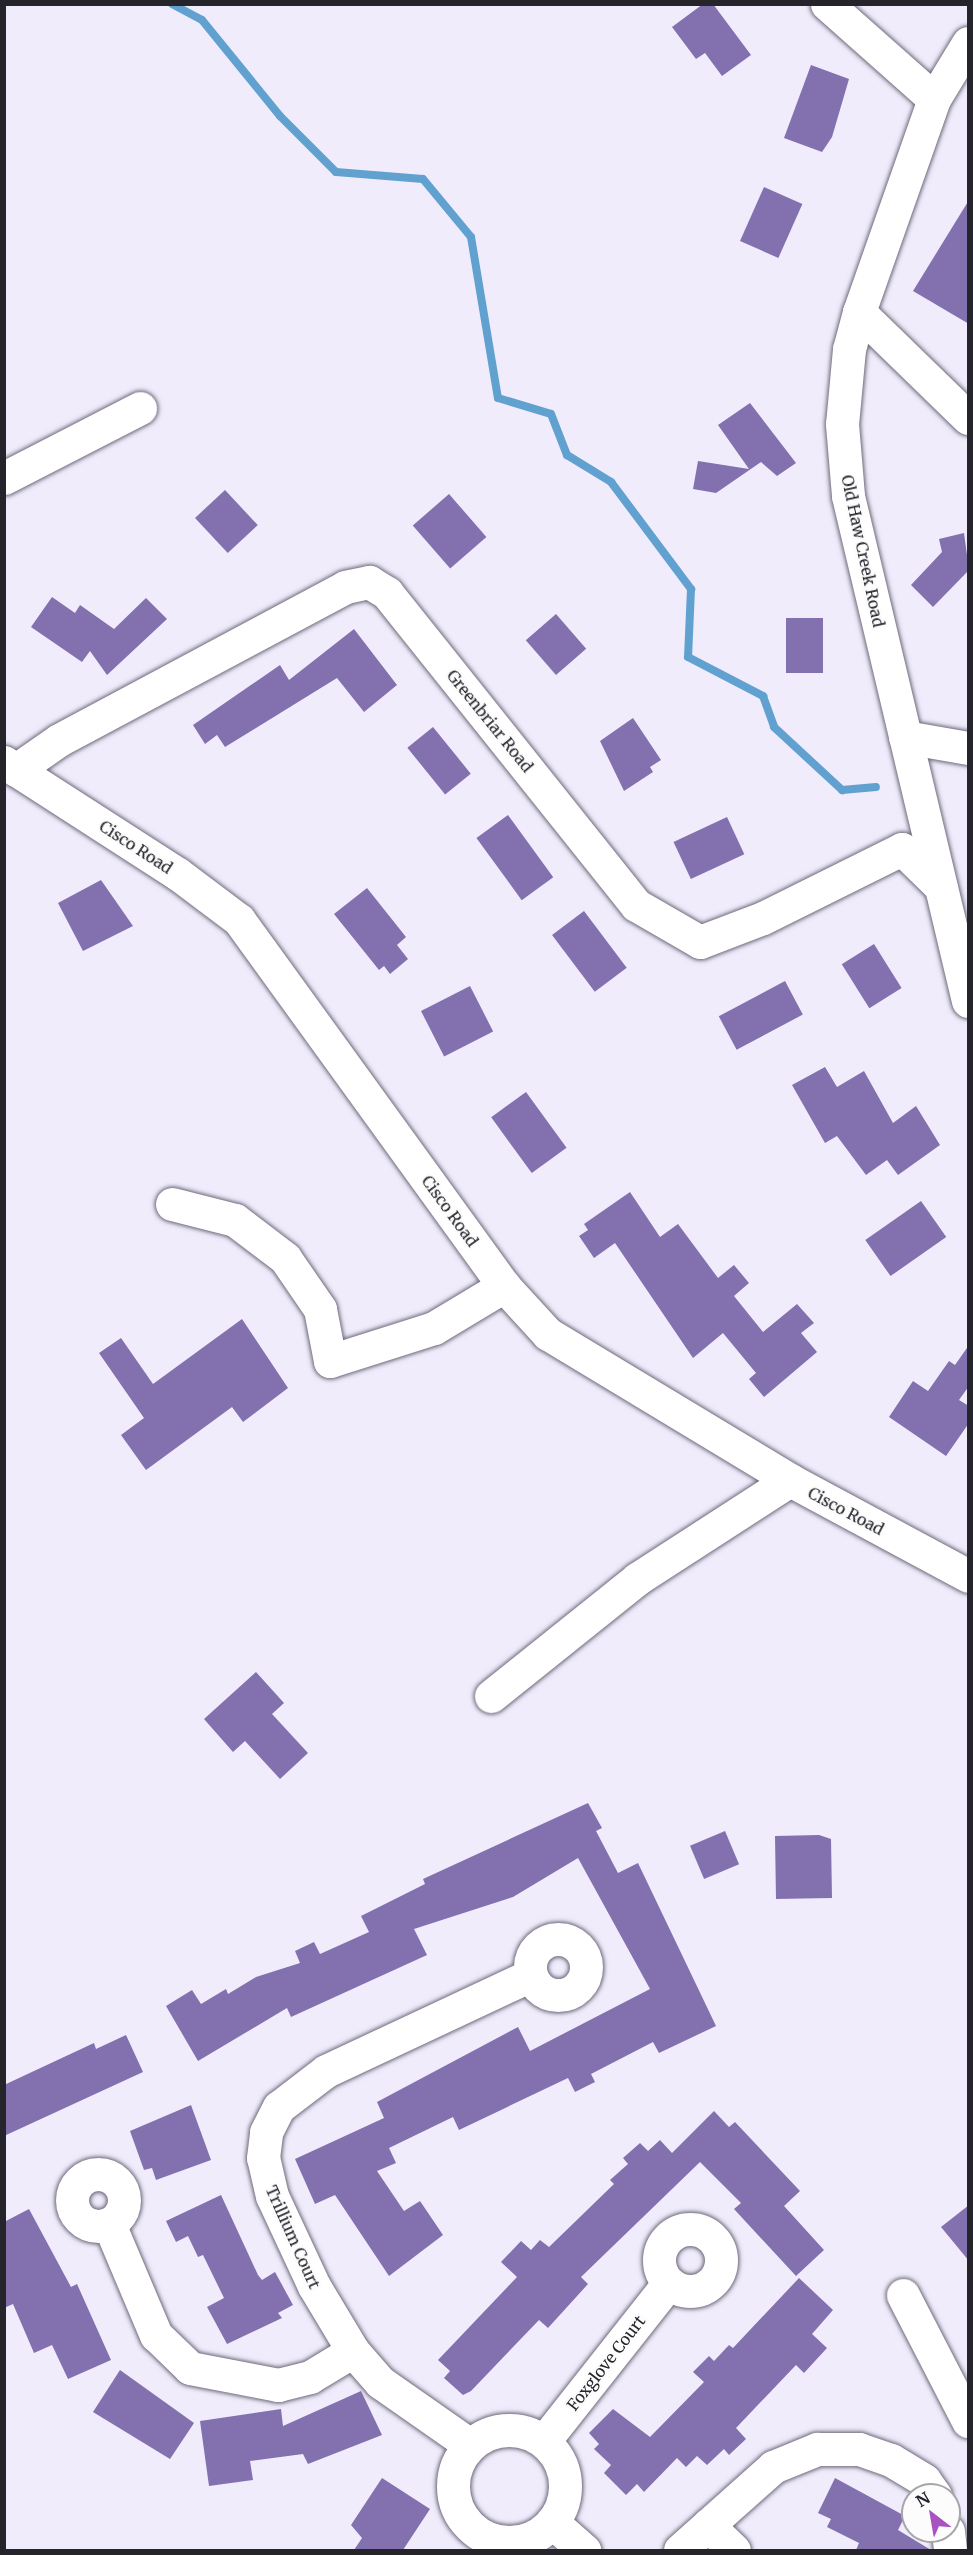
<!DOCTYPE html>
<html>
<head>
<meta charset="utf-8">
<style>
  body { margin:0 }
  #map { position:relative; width:973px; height:2555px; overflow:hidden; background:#f0ecfc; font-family:Merriweather,serif }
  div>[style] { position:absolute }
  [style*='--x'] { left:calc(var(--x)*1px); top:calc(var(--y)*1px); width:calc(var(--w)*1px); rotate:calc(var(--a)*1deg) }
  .stream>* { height:8px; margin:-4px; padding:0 4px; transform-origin:4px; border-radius:4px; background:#60a1d0 }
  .building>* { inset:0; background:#8370af; transform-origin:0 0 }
  .roads { filter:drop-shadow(0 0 2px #6e6a7b) drop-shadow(0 0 2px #6e6a7b) }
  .minor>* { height:33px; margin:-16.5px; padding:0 16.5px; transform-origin:16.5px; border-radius:16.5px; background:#fff }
  .minor>.ring { margin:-16.5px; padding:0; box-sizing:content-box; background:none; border:33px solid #fff; border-radius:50% }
  span { translate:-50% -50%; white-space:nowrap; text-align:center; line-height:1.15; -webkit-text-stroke:5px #fcfcfc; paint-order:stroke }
  .street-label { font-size:16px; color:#26242b }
  .frame { position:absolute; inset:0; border:6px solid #26242b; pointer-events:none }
  .north { position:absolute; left:901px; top:2483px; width:60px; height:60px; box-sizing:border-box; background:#fcfcfc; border:2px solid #a6a6a8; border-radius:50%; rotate:329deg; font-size:16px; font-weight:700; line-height:24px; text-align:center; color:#26242b }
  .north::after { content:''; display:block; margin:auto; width:21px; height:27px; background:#a953c1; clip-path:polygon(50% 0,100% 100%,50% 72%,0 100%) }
</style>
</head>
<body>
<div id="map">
  <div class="stream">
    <i style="--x:172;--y:4;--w:34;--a:28"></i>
    <i style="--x:202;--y:20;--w:124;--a:50.9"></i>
    <i style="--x:280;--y:116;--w:79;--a:45"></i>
    <i style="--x:336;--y:172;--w:87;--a:4.6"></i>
    <i style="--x:423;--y:179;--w:75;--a:50.4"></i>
    <i style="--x:471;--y:237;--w:163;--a:80.5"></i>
    <i style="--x:498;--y:398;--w:55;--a:16.8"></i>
    <i style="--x:551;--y:414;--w:44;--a:68.7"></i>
    <i style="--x:567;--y:455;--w:52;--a:31.5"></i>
    <i style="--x:611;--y:482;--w:134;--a:53.2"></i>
    <i style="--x:691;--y:589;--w:68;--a:92.5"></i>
    <i style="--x:688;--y:657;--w:85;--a:27.5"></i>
    <i style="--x:763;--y:696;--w:33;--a:70"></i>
    <i style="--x:774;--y:727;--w:93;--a:42.8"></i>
    <i style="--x:842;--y:790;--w:34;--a:-5"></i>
  </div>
  <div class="building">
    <i style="clip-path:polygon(703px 4px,713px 4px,751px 55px,722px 76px,705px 53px,696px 59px,672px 27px)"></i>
    <i style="clip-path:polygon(811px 65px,849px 79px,832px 137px,822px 152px,784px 138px)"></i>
    <i style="left:764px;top:187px;width:42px;height:59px;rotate:24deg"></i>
    <i style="clip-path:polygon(969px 200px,969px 324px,913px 291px)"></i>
    <i style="clip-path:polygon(750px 403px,796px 463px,777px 476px,761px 462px,716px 493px,693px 489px,698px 461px,749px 469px,718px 425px)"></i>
    <i style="left:225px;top:490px;width:48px;height:41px;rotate:47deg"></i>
    <i style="left:449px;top:494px;width:57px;height:48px;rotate:49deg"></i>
    <i style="clip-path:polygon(964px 533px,969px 570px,933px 607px,911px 585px,942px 552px,939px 539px)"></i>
    <i style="clip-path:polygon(52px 597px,75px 613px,80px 605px,114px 629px,146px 598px,167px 619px,107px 675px,90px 651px,82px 662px,31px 627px)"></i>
    <i style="left:556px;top:614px;width:46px;height:40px;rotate:49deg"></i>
    <i style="left:786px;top:618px;width:37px;height:55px"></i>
    <i style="clip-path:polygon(354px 629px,397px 685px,364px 712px,337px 678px,225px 747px,217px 735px,205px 744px,193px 725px,280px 665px,289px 680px)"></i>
    <i style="clip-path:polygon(633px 718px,661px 760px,650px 767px,653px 772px,624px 791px,600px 741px)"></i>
    <i style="left:433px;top:727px;width:60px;height:33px;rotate:51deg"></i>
    <i style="left:508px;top:815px;width:77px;height:39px;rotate:54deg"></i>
    <i style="left:727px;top:817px;width:41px;height:59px;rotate:65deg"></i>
    <i style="clip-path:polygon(101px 880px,133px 926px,83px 951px,58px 903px)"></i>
    <i style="clip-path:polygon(367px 888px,406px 937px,397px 945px,408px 959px,390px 974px,384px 966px,379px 970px,334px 914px)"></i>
    <i style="left:584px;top:911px;width:71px;height:40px;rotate:53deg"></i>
    <i style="left:874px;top:944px;width:52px;height:38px;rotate:58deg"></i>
    <i style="left:785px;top:981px;width:38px;height:75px;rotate:62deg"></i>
    <i style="left:470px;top:986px;width:51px;height:55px;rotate:63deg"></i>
    <i style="clip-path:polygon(825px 1067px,837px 1087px,864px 1071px,893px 1123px,916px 1106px,940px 1145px,898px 1175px,887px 1160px,866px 1175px,837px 1136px,825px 1143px,792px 1085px)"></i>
    <i style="left:526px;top:1092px;width:69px;height:43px;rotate:54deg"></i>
    <i style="clip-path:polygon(630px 1192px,660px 1237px,678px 1224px,718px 1278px,734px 1265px,749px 1283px,734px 1296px,763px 1332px,797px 1304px,814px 1323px,801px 1333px,817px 1352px,764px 1397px,749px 1379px,756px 1373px,723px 1333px,693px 1358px,615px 1243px,594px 1258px,579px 1236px,588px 1230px,584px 1224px)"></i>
    <i style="left:921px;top:1201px;width:44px;height:68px;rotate:55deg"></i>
    <i style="clip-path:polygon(242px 1319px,288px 1388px,243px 1422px,232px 1407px,146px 1470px,121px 1435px,144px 1418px,99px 1353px,121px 1338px,153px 1384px)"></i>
    <i style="clip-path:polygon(969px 1345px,969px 1386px,959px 1400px,969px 1406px,969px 1423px,946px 1456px,889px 1417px,913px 1381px,928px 1391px,949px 1361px,955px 1365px)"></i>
    <i style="clip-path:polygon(256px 1672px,284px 1703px,272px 1714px,308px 1753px,280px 1779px,245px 1741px,233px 1752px,204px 1719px)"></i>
    <i style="clip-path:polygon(588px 1803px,602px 1828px,596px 1831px,618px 1873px,638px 1863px,716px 2026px,659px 2053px,653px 2042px,591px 2074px,595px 2082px,575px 2092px,568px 2078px,459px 2130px,453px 2117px,389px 2148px,396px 2163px,377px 2171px,404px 2211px,420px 2201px,443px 2235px,389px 2276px,335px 2195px,315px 2204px,295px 2159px,384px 2118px,377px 2102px,518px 2027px,530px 2051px,650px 1989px,578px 1858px,513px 1897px,414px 1929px,427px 1955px,291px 2017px,287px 2008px,198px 2061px,166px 2006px,192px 1990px,201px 2004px,226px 1989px,228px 1994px,256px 1977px,300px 1963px,295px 1951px,314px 1942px,320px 1954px,369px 1932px,361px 1916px,425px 1884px,423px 1879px)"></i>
    <i style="left:725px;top:1831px;width:36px;height:38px;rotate:67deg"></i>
    <i style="clip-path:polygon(819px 1835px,831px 1839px,832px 1898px,776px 1899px,775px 1836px)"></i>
    <i style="clip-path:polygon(126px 2035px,143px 2072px,4px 2136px,4px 2085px,94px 2043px,96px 2049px)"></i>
    <i style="clip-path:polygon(191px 2105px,211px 2160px,156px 2180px,152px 2168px,144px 2170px,130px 2131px)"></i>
    <i style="clip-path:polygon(714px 2111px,729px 2127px,735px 2122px,800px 2191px,784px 2206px,824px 2250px,796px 2276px,734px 2209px,741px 2203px,700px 2162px,581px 2277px,588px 2284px,548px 2328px,539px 2320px,471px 2391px,463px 2395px,444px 2378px,450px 2371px,438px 2360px,517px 2277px,501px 2262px,521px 2241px,531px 2250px,540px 2240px,549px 2247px,614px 2184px,610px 2180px,628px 2164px,623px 2158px,640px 2143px,648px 2151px,660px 2140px,672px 2153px)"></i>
    <i style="clip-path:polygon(221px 2195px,258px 2275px,262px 2280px,275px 2272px,293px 2305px,278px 2313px,282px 2318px,227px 2344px,207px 2307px,224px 2298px,203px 2255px,198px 2257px,188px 2236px,176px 2242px,166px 2221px)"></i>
    <i style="clip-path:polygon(969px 2205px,969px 2261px,941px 2227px)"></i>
    <i style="clip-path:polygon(29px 2209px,71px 2287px,77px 2284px,111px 2360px,68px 2379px,52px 2345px,34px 2353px,13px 2304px,4px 2308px,4px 2222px)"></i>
    <i style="clip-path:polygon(799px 2278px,833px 2310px,812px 2334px,827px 2348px,804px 2373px,796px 2365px,736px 2428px,746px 2439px,729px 2455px,724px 2449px,707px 2465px,697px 2456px,686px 2467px,677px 2458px,644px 2492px,637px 2484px,626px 2495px,604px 2473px,611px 2465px,594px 2449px,599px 2444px,589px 2433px,613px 2409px,650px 2437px,704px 2382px,693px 2372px,709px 2356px,714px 2361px,729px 2345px,733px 2348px)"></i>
    <i style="clip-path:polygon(120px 2370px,194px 2423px,170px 2459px,93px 2412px)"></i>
    <i style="clip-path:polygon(361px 2391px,382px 2435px,308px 2464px,303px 2454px,250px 2461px,253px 2480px,209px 2486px,200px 2421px,281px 2409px,283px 2426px)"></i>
    <i style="clip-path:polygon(382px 2478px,430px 2509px,403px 2550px,354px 2550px,362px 2538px,351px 2525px)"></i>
    <i style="clip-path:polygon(835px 2478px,905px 2516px,898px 2530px,931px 2550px,856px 2550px,859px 2543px,827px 2527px,831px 2519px,818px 2513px)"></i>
  </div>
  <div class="roads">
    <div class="minor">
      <i style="--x:827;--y:4;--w:143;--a:41.6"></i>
      <i style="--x:968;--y:43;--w:66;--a:121.3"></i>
      <i style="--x:934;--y:99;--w:226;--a:109.4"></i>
      <i style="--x:859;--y:312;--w:38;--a:105"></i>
      <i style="--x:849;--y:349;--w:75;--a:95.3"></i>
      <i style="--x:842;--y:424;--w:72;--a:85.2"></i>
      <i style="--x:848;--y:496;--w:519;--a:76.63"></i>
      <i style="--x:859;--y:312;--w:152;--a:44.2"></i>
      <i style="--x:4;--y:478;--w:153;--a:-27.2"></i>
      <i style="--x:905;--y:737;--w:64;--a:9.9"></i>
      <i style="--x:4;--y:762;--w:207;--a:32.8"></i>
      <i style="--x:178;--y:874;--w:76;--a:37"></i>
      <i style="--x:239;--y:920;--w:452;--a:54.1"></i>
      <i style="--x:504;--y:1286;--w:65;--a:47.5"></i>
      <i style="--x:548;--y:1334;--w:283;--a:31.1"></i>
      <i style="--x:790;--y:1480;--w:202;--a:28.3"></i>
      <i style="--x:16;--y:770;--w:52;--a:-34.9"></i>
      <i style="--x:59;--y:740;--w:324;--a:-28.1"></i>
      <i style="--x:345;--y:587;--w:25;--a:-12"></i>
      <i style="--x:369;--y:582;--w:21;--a:31"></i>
      <i style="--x:387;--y:593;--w:399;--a:51.4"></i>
      <i style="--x:636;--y:905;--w:74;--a:30"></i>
      <i style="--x:700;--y:942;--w:67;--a:-20.9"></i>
      <i style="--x:763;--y:918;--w:155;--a:-26.4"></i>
      <i style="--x:902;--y:849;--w:54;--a:44.3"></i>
      <i style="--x:172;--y:1204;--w:65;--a:14.3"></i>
      <i style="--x:235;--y:1220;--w:63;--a:37.2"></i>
      <i style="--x:285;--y:1258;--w:62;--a:55.5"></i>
      <i style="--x:320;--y:1309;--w:53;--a:79.1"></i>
      <i style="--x:330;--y:1361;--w:109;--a:-17.6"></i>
      <i style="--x:434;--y:1328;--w:82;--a:-31"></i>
      <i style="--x:491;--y:1696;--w:187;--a:-38.7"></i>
      <i style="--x:637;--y:1579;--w:182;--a:-32.9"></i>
      <i class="ring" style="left:530px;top:1939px;width:23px;height:23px"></i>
      <i class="ring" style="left:72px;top:2174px;width:19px;height:19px"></i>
      <i style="--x:109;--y:2224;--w:121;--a:67.1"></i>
      <i style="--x:156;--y:2335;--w:47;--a:44.1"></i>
      <i style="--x:190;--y:2368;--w:90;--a:10.9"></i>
      <i style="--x:278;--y:2385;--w:33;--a:-14"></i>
      <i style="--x:310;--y:2377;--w:50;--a:-31.2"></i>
      <i class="ring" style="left:659px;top:2229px;width:29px;height:29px"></i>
      <i style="--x:903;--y:2295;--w:142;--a:62.7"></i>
      <i class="ring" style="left:453px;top:2430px;width:79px;height:79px"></i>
      <i style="--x:544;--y:2441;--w:200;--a:-51.7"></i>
      <i style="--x:470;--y:2445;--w:110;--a:-145"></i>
      <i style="--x:380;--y:2382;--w:41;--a:-131.1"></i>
      <i style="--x:353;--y:2351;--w:76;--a:-121"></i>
      <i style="--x:314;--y:2286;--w:99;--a:-115"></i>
      <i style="--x:272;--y:2196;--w:39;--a:-103"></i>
      <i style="--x:263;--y:2158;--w:26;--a:-83"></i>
      <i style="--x:266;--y:2132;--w:28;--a:-63"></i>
      <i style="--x:279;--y:2107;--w:59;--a:-37.5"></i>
      <i style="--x:326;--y:2071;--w:226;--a:-25.1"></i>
      <i style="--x:552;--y:2522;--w:43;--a:41.2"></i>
      <i style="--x:708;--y:2525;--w:36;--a:44"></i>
      <i style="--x:948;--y:2531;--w:19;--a:84"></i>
      <i style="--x:680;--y:2550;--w:125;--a:-41.7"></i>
      <i style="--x:773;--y:2467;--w:48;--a:-22.2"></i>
      <i style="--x:817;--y:2449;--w:42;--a:0"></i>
      <i style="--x:859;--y:2449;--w:34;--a:19"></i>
      <i style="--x:891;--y:2460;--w:39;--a:31"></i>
      <i style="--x:924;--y:2480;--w:19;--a:54"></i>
    </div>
  </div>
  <div class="street-label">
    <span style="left:863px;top:551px;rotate:78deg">Old Haw Creek Road</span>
    <span style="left:490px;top:721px;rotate:51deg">Greenbriar Road</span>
    <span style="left:136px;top:847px;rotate:33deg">Cisco Road</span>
    <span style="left:450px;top:1211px;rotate:54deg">Cisco Road</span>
    <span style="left:846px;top:1511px;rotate:28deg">Cisco Road</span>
    <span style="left:293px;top:2237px;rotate:66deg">Trillium Court</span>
    <span style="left:606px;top:2363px;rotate:-52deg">Foxglove Court</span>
  </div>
  <div class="frame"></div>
  <div class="north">N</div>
</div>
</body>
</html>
